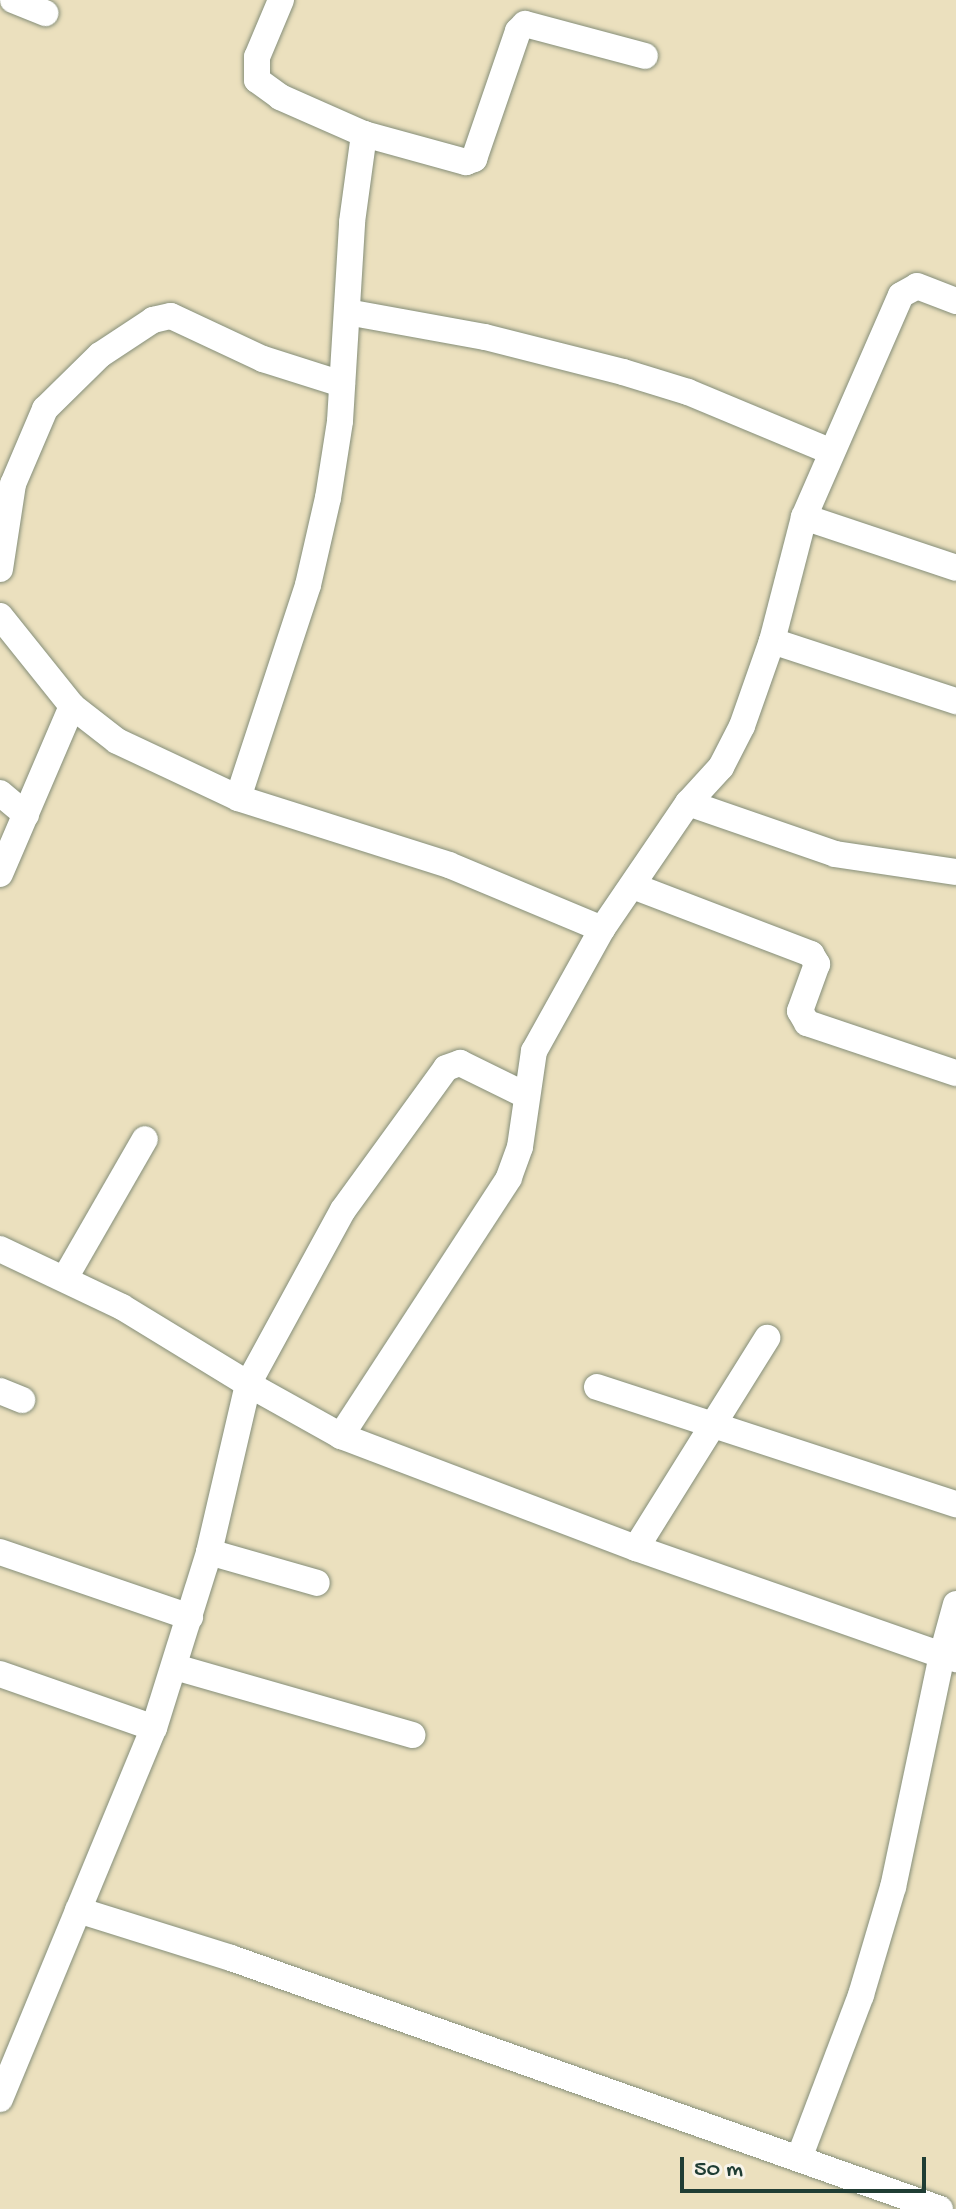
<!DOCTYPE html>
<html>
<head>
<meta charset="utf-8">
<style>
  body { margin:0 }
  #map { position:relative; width:956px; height:2209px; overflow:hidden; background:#ebe0be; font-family:"Gochi Hand",sans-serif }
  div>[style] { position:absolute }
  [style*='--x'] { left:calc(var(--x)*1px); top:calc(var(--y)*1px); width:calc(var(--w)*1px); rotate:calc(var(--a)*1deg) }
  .roads { filter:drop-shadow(0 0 2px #858e79) drop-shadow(0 0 2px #858e79) }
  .minor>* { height:26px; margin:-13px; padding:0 13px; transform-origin:13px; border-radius:13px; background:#fff }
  span { translate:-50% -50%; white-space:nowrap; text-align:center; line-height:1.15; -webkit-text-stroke:7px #f7f3e8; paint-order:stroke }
  .scale { position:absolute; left:680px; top:2157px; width:246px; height:36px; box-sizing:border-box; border:4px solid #1f3d34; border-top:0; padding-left:10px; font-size:24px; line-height:28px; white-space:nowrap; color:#1f3d34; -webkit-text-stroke:6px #f7f3e8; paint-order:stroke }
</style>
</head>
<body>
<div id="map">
  <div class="roads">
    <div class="minor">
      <i style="--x:13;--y:0;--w:35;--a:22"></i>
      <i style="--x:281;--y:0;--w:62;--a:112.8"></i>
      <i style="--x:257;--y:57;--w:23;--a:90"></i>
      <i style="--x:257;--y:80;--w:29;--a:36"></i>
      <i style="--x:280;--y:97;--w:92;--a:23.8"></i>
      <i style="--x:347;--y:312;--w:140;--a:10.3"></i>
      <i style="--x:485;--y:337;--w:142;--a:14.2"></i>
      <i style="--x:623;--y:372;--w:68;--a:17.1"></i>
      <i style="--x:688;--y:392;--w:154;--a:22.6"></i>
      <i style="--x:804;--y:517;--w:160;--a:18.5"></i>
      <i style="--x:0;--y:569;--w:86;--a:-81.3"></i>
      <i style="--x:13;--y:484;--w:82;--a:-66.9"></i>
      <i style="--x:45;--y:409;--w:77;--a:-44.5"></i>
      <i style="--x:100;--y:355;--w:64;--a:-33.4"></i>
      <i style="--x:153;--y:320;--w:18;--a:-13"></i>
      <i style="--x:171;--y:316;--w:102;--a:25.1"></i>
      <i style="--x:263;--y:359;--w:83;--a:17.6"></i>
      <i style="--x:0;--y:616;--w:115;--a:51.3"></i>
      <i style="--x:72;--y:706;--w:57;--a:37.9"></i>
      <i style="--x:117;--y:741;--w:134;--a:25.2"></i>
      <i style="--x:238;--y:798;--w:221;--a:17.6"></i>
      <i style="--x:449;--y:865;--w:166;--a:22.7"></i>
      <i style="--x:602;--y:929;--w:140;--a:119.1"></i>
      <i style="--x:534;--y:1051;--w:97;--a:98.3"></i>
      <i style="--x:520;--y:1147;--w:33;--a:110"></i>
      <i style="--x:509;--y:1178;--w:308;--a:123.1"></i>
      <i style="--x:772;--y:641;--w:194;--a:18.1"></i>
      <i style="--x:0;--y:793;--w:34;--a:40"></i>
      <i style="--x:238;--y:798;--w:224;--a:-71.8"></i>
      <i style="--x:308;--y:585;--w:89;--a:-77.1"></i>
      <i style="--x:328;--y:498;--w:78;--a:-81.1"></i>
      <i style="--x:340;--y:421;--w:199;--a:-86.5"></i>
      <i style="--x:352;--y:222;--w:89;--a:-82.2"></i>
      <i style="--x:364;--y:134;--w:106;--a:15.4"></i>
      <i style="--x:466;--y:162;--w:9;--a:-21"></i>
      <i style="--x:474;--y:159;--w:135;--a:-71"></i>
      <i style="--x:518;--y:31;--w:10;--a:-45"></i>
      <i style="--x:525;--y:24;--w:124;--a:14.9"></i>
      <i style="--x:688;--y:803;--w:49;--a:-47.5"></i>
      <i style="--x:721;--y:767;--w:46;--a:-62.9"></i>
      <i style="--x:742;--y:726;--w:90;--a:-70.6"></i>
      <i style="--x:772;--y:641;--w:128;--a:-75.5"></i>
      <i style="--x:804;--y:517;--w:242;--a:-66.4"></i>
      <i style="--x:901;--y:295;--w:18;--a:-29"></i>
      <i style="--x:917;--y:286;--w:42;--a:21"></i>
      <i style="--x:0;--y:874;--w:183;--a:-66.8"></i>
      <i style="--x:633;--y:886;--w:191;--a:20.9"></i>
      <i style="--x:811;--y:954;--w:12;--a:59"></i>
      <i style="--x:817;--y:964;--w:50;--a:109.9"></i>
      <i style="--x:800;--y:1011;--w:14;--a:60"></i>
      <i style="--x:807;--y:1023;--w:157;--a:18.6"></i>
      <i style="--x:602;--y:929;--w:153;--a:-55.7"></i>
      <i style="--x:688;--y:803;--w:156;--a:19.1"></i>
      <i style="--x:835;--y:854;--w:122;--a:8.5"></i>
      <i style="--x:0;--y:1249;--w:135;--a:25.4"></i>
      <i style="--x:122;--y:1307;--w:148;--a:31.4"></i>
      <i style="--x:248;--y:1384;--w:198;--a:-61.4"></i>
      <i style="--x:343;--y:1210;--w:175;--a:-54"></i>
      <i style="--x:446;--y:1068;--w:15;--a:-20"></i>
      <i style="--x:460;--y:1063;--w:72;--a:26.2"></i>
      <i style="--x:65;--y:1278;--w:160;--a:-60.1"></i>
      <i style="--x:597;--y:1387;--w:378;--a:18.1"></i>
      <i style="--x:0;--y:1391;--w:24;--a:22"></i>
      <i style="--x:636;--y:1548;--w:248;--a:-58"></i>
      <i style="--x:0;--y:1552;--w:201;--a:18.9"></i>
      <i style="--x:209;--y:1552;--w:112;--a:16"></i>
      <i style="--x:956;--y:1604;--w:53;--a:105.4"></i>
      <i style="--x:942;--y:1655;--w:15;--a:16"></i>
      <i style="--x:175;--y:1667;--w:247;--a:16"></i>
      <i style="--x:0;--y:1674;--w:163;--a:19.3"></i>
      <i style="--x:78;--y:1910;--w:160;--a:17.4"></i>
      <i style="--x:231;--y:1958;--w:752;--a:19.49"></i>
      <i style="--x:0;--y:2099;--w:402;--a:-67.5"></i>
      <i style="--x:154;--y:1728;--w:184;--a:-72.6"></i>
      <i style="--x:209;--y:1552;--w:172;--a:-76.9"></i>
      <i style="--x:248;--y:1384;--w:107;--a:29.2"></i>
      <i style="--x:341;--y:1436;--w:316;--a:20.8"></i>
      <i style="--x:636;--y:1548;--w:324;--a:19.3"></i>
      <i style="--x:942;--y:1655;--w:237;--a:101.9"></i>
      <i style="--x:893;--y:1887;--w:113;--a:106.5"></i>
      <i style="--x:861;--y:1995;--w:174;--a:110.8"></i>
    </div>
  </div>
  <div class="scale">50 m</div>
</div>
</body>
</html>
